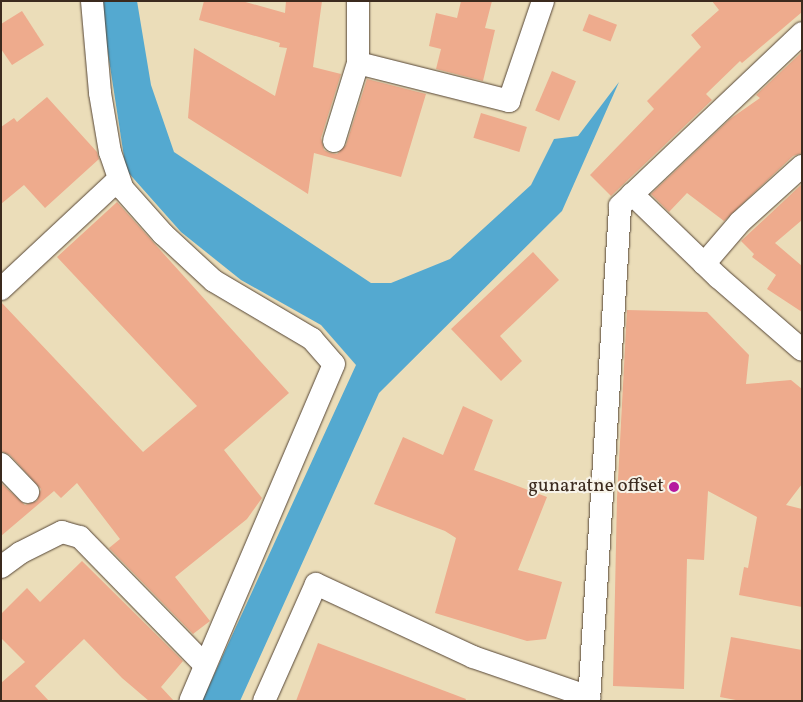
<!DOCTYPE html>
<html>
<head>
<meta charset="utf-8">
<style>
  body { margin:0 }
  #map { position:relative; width:803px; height:702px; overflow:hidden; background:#ebddb9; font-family:Vollkorn,serif }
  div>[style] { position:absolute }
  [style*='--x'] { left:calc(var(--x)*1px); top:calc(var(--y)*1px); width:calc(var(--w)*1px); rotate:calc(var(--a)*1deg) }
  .water>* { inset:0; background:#54a9d0 }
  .building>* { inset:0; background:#eeab8d; transform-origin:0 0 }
  .roads { filter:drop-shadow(0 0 1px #554535) drop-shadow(0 0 1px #554535) }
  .minor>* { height:22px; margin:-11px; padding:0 11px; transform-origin:11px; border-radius:11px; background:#fff }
  .dots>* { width:14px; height:14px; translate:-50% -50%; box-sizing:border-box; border:2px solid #f7f3e8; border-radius:50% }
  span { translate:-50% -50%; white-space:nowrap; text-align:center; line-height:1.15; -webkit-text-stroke:4px #f7f3e8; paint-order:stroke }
  .poi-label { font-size:19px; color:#3b2a1e }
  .right { translate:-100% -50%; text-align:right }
  .frame { position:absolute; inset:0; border:2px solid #3b2a1e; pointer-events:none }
</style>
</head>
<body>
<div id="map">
  <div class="water">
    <i style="clip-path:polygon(100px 1px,137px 1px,151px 85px,174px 152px,371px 283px,391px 283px,450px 259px,531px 185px,554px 139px,578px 136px,619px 82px,562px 211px,379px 393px,240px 701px,202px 701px,356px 365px,321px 325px,241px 280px,181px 232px,126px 170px)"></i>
  </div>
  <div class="building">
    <i style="clip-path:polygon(204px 1px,242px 1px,285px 13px,286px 1px,322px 1px,313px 67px,341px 74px,321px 138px,324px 150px,330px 153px,337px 154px,346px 145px,367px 79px,426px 94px,401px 177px,314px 153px,308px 194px,188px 118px,194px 48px,275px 96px,287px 48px,279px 47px,280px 43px,199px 20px)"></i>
    <i style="clip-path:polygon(461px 1px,492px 1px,485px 28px,495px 30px,483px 81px,436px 69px,441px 49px,429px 46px,436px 13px,457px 18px)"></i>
    <i style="clip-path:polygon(712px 1px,802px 1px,802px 12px,742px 63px,740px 61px,706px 94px,712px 100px,611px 196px,590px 175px,654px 109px,647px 101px,701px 47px,691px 35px,719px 10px)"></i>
    <i style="clip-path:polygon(22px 11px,44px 45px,12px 65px,1px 49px,1px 24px)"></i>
    <i style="left:589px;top:14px;width:30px;height:18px;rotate:21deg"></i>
    <i style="clip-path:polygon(802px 52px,802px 153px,793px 156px,722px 223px,724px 221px,687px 193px,669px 212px,651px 194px,730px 119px,760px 98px,756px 95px)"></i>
    <i style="left:552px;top:71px;width:26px;height:43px;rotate:23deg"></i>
    <i style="clip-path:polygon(47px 97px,97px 152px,99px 159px,45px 208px,24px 185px,1px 204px,1px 127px,14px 118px,17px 122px)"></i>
    <i style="left:481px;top:113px;width:48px;height:26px;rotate:17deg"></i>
    <i style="clip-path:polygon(802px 184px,802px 220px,775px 243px,802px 266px,802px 312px,767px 289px,776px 275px,752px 257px,754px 254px,741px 241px)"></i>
    <i style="clip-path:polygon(117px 202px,289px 393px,224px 450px,262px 498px,247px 519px,175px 577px,210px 621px,193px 634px,109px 548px,120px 539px,77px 483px,61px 498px,54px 491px,1px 536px,1px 483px,25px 505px,37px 501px,41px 489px,10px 455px,1px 451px,1px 302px,143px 452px,197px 406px,57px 257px)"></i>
    <i style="clip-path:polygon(533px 252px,559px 280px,500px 336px,522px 361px,501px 381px,451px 329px)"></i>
    <i style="clip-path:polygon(627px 310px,707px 312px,749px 355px,746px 384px,791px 380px,802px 389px,802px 484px,786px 505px,802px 509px,802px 607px,739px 595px,744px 567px,748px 568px,757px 517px,708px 491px,704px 560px,687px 559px,684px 689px,613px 686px,617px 498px)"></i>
    <i style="clip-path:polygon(463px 406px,493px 420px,474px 470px,547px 497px,518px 570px,562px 582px,546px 639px,527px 641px,435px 613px,456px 538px,445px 531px,374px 504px,403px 437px,443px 455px)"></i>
    <i style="clip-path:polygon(82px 561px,183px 661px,161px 687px,174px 701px,149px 701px,122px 678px,84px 639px,35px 686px,49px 701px,1px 701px,1px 683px,25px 662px,1px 638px,1px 614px,27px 588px,40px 602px)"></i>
    <i style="clip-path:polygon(731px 637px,802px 650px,802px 701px,741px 701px,720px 697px)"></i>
    <i style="clip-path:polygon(318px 643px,466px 699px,465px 701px,296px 701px)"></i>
  </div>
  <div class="roads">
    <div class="minor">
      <i style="--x:92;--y:1;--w:92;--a:85"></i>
      <i style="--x:100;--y:93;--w:60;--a:80.4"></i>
      <i style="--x:110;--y:152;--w:39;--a:71"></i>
      <i style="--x:123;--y:189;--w:60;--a:48.4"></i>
      <i style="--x:163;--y:234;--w:69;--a:42.7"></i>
      <i style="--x:214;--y:281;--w:114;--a:30.6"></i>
      <i style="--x:312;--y:339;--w:33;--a:49"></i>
      <i style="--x:334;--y:364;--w:366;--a:113.1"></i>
      <i style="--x:358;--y:63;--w:156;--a:14.1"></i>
      <i style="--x:509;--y:101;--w:106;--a:-71.2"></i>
      <i style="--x:334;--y:141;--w:82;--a:-72.9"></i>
      <i style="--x:358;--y:63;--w:62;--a:-90"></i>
      <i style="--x:632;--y:194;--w:120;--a:44"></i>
      <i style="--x:718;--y:277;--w:111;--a:41"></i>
      <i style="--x:704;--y:264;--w:55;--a:-49.4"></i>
      <i style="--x:740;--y:222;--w:84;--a:-42.1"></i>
      <i style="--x:1;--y:289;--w:160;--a:-43"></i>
      <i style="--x:1;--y:464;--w:39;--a:46"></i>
      <i style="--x:1;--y:567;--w:24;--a:-36"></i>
      <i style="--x:20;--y:553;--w:47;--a:-26.6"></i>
      <i style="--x:62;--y:532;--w:19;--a:16"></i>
      <i style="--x:80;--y:537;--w:177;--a:45.7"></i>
      <i style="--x:264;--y:701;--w:128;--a:-66"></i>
      <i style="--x:316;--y:584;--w:173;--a:24.9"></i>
      <i style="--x:473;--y:657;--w:123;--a:19"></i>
      <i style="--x:589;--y:701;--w:496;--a:-86.4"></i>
      <i style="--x:620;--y:206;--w:251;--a:-43.5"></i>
    </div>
  </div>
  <div class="dots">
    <i style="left:674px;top:487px;background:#b5179e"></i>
  </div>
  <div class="poi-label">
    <span class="right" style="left:664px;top:487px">gunaratne offset</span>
  </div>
  <div class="frame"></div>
</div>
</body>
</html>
